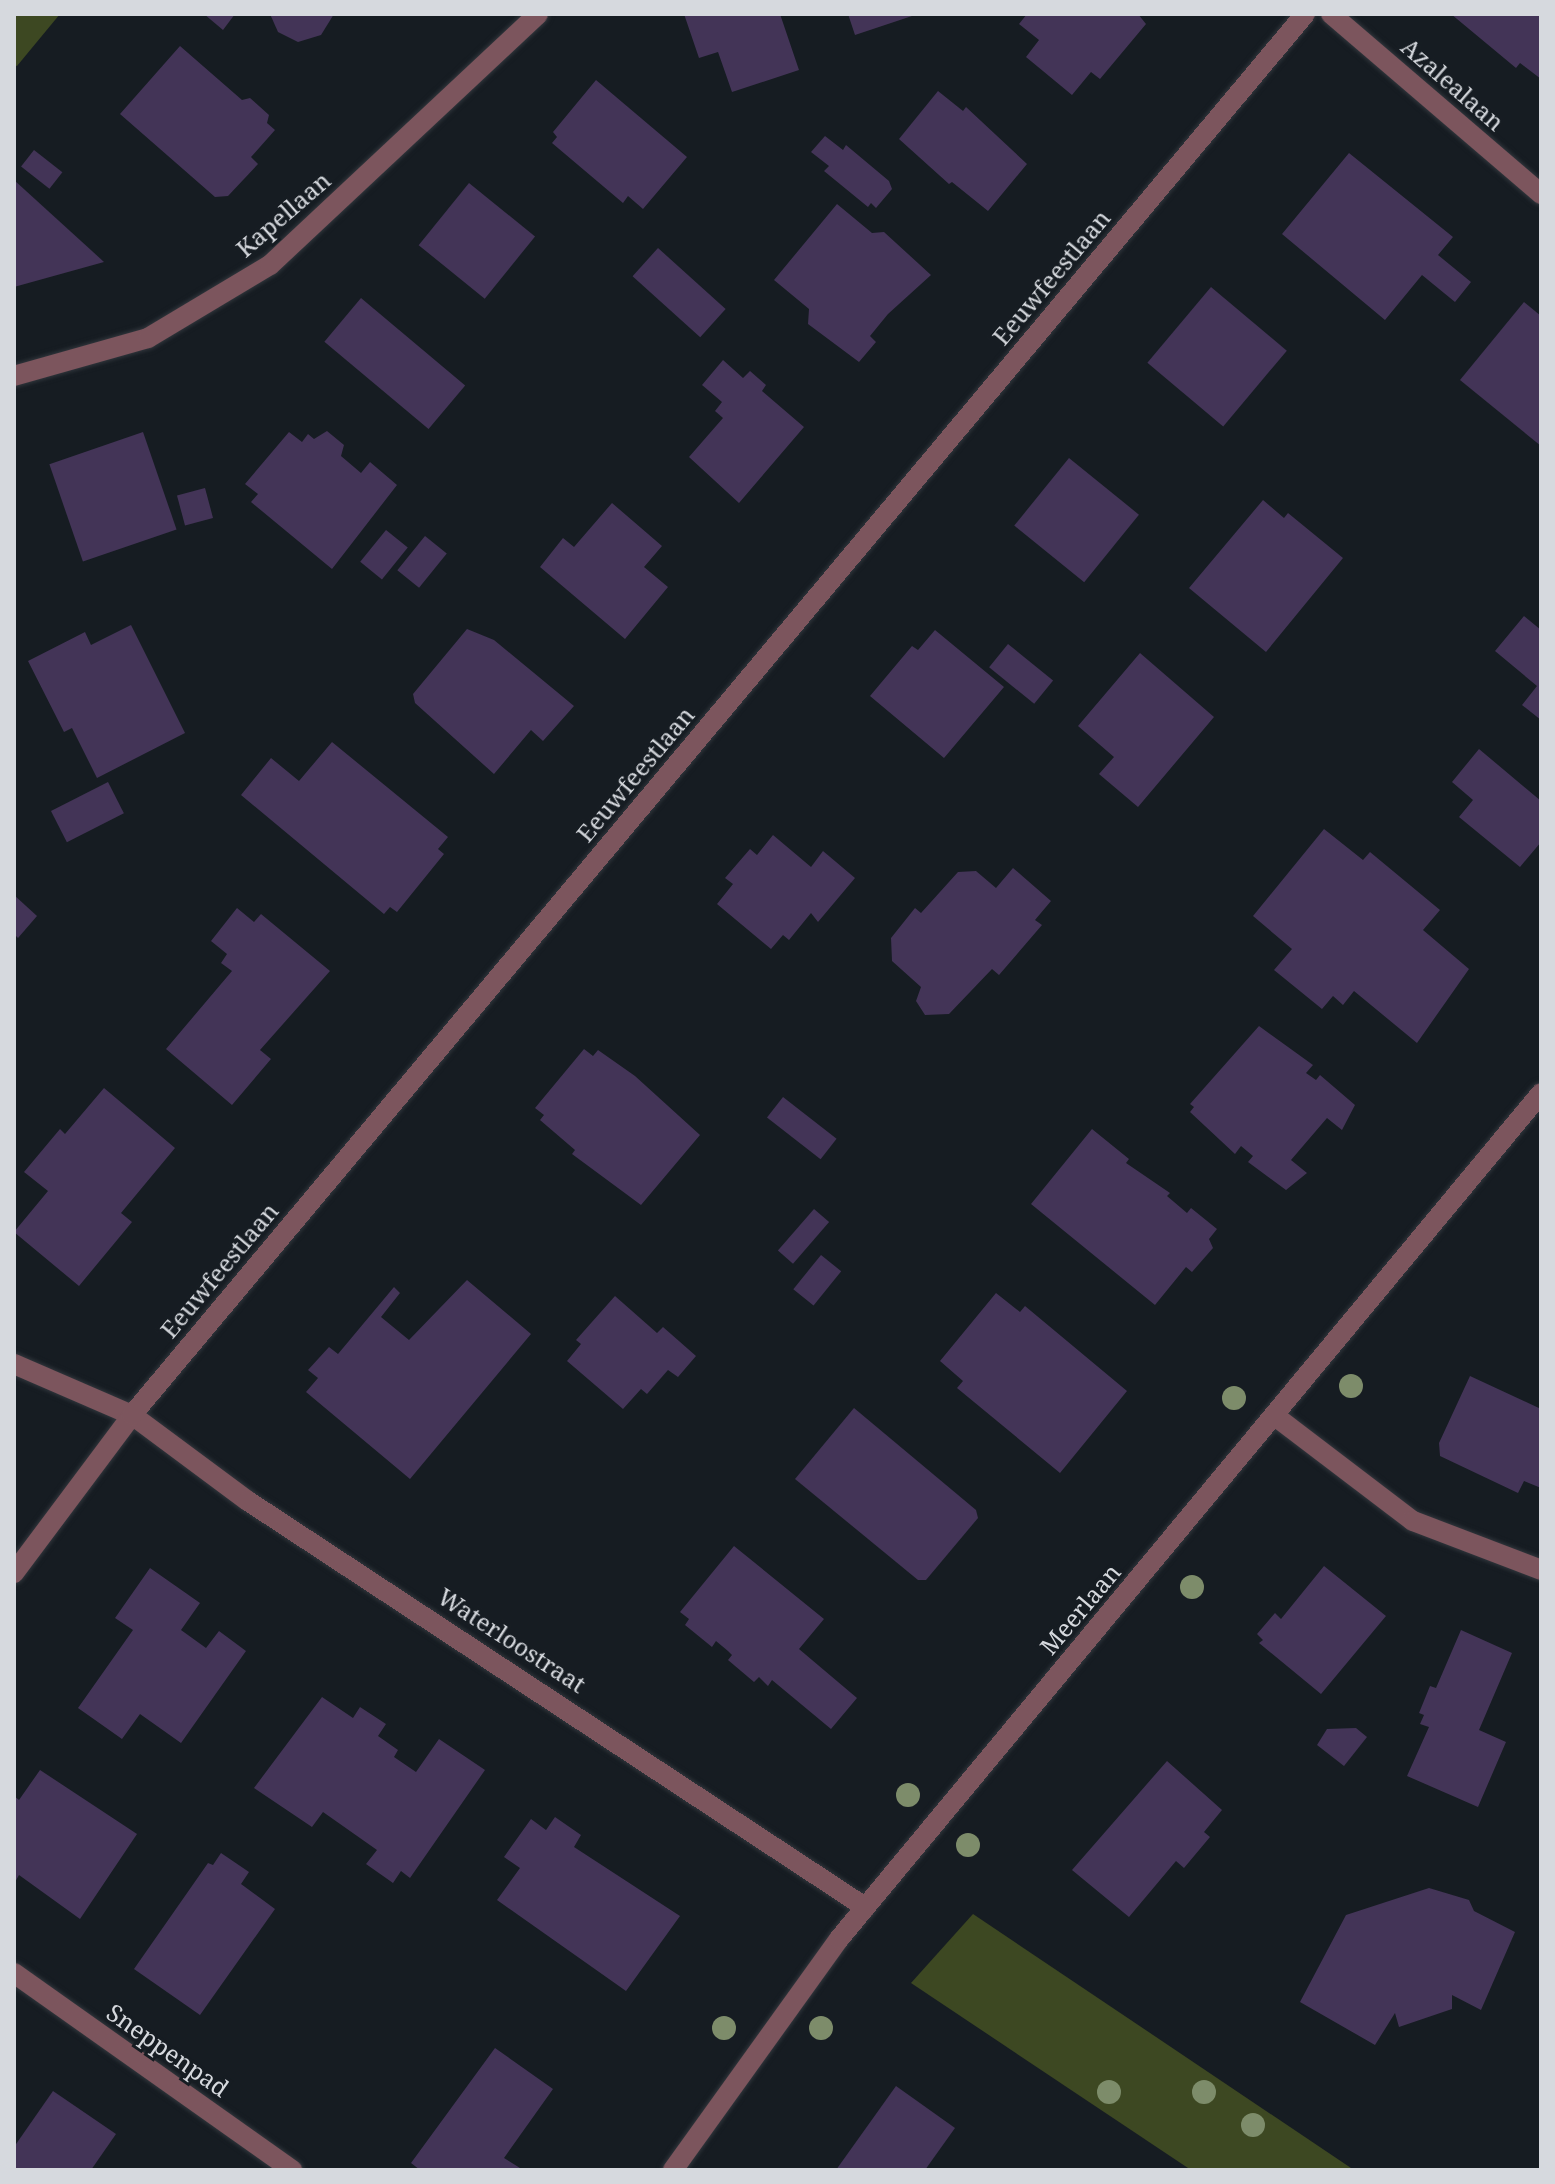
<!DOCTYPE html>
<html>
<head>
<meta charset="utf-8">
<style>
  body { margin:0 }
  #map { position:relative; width:1555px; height:2184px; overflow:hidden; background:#161c22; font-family:"Noto Serif",serif }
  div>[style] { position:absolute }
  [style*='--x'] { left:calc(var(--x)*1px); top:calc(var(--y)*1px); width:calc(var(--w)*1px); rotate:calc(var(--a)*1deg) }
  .green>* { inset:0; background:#3d4822 }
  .building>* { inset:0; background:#433457; transform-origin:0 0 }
  .roads { filter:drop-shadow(0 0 2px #31363c) drop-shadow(0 0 2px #31363c) }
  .minor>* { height:20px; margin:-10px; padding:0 10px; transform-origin:10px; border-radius:10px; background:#7c555d }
  .trees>* { width:24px; height:24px; margin:-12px; border-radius:50%; background:#7d8c6a }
  span { translate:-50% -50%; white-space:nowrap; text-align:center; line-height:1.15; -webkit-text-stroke:6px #161c22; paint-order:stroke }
  .street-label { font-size:24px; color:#d6d9de }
  .frame { position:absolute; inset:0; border:16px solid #d6d9de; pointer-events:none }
</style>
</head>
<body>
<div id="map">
  <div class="green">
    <i style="clip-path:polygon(14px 14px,60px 14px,17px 66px,14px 65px)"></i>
    <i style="clip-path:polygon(973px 1914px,1354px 2170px,1191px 2170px,911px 1983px)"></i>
  </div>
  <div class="building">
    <i style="clip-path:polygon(204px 14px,235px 14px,223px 30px)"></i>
    <i style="clip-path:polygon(270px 14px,334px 14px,321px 35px,298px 42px,278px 32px)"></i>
    <i style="clip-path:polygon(684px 14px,780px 14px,799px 70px,732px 92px,718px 52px,699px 58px)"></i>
    <i style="clip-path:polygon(848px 14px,915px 14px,915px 15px,855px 35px)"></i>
    <i style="clip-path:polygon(1027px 14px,1138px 14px,1146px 24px,1100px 79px,1091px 72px,1072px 95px,1026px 57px,1039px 40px,1019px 24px)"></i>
    <i style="clip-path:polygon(1451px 14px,1541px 14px,1541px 79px,1520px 63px,1516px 68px)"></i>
    <i style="clip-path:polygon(180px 46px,242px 100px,250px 98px,269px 115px,267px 123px,275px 130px,251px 157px,258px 164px,228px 196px,215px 197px,120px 114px)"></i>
    <i style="clip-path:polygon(596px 80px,687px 157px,643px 209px,628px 196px,623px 203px,552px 143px,557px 137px,553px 132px)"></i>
    <i style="clip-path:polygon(938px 91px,963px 111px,966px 107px,1027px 164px,988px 211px,952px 182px,949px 184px,899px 139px)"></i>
    <i style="clip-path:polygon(825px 136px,843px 150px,846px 145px,889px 181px,892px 189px,876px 208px,871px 203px,868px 207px,824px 171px,829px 166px,811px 152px)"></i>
    <i style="left:34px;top:150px;width:36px;height:21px;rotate:38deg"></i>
    <i style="clip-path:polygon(1349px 153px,1453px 237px,1438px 255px,1471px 282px,1455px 302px,1422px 275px,1385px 320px,1282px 234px)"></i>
    <i style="clip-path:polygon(14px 180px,92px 251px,104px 262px,14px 287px)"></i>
    <i style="left:469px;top:183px;width:85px;height:80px;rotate:39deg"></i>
    <i style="clip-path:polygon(837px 204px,872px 233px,884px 232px,931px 275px,888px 314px,870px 336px,876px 342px,859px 362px,808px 324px,809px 309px,774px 280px)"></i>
    <i style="left:658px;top:248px;width:91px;height:38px;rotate:42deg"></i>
    <i style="left:1211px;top:287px;width:99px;height:99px;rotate:40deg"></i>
    <i style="left:361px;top:298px;width:136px;height:57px;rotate:40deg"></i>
    <i style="clip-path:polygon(1524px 302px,1541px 316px,1541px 446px,1460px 380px)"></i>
    <i style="clip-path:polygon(723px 360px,743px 378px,750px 371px,766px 385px,762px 391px,804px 427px,739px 503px,689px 457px,723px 418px,715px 411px,722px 402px,702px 385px)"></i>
    <i style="clip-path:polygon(327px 431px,344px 445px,341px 456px,361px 473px,370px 462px,397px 485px,332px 569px,251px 502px,258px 494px,245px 484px,289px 432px,302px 442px,308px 434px,314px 439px)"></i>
    <i style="left:143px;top:432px;width:103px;height:99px;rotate:71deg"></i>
    <i style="left:1069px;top:458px;width:90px;height:87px;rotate:39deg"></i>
    <i style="left:205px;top:488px;width:31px;height:29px;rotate:75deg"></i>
    <i style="clip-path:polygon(1263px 500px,1284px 518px,1288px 513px,1343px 558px,1266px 652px,1189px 588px)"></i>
    <i style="clip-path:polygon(612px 503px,662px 546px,644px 567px,668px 587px,625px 639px,540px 567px,563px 538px,574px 547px)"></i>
    <i style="left:386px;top:530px;width:28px;height:41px;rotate:39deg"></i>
    <i style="left:425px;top:536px;width:28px;height:44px;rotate:39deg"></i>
    <i style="clip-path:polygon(1524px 616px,1541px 630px,1541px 720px,1522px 705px,1537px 686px,1495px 651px)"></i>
    <i style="clip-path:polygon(131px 625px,185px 733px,97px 778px,72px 728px,64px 732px,28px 661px,85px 632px,91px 645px)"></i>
    <i style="clip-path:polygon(467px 629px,494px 640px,574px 706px,543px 741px,531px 730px,494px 774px,415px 703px,413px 694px)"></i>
    <i style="clip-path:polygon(935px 630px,1004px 687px,944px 758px,870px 696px,912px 646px,918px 650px)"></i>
    <i style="left:1008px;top:644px;width:58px;height:30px;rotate:39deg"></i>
    <i style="clip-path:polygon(1140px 653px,1214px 717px,1138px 807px,1099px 774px,1114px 757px,1078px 726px)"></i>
    <i style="clip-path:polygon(332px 742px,448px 837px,438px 849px,444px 854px,397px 912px,390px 907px,384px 914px,241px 795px,271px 758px,299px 781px)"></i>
    <i style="clip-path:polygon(1479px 749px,1541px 801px,1541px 842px,1520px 867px,1459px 817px,1473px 800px,1452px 782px)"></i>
    <i style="left:108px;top:782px;width:35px;height:64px;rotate:63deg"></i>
    <i style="clip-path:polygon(1324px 829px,1363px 860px,1370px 852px,1440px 910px,1423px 930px,1469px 969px,1417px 1043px,1354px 991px,1343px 1005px,1333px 996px,1322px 1009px,1274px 970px,1292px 949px,1253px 916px)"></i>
    <i style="clip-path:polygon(773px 835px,811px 867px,823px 851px,855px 878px,818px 922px,811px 913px,789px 940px,783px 935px,771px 949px,717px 904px,733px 884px,725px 878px,750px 849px,757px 855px)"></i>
    <i style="clip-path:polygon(1013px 868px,1051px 901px,1035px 920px,1042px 925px,999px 975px,992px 969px,949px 1014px,925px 1015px,916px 1001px,921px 987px,892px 961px,891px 938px,915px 908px,921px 913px,958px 872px,976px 871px,996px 888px)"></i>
    <i style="clip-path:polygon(14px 895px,37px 916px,18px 938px,14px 934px)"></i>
    <i style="clip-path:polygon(237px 908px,254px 922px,261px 914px,330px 971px,260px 1050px,271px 1059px,232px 1105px,166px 1049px,232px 971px,221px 963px,227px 954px,211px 941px)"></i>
    <i style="clip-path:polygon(1259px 1026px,1313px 1065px,1306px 1073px,1316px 1080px,1320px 1075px,1355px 1105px,1342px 1130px,1327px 1118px,1291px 1160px,1307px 1173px,1286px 1190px,1248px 1162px,1253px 1156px,1241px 1146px,1235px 1154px,1190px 1112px,1194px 1107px,1190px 1104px)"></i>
    <i style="clip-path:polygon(584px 1049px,593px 1056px,598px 1050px,635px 1076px,700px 1135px,641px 1205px,572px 1154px,575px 1150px,540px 1120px,544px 1115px,535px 1108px)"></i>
    <i style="clip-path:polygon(104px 1088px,175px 1148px,121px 1213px,132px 1222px,79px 1286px,14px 1232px,48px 1191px,24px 1172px,60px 1129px,65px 1134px)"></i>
    <i style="left:783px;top:1097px;width:68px;height:26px;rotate:38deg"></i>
    <i style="clip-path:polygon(1092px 1129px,1129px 1159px,1126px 1163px,1170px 1193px,1167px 1196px,1187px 1213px,1191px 1208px,1217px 1229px,1209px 1239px,1213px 1248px,1192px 1272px,1186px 1267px,1155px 1305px,1031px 1204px)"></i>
    <i style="left:814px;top:1209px;width:20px;height:55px;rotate:41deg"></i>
    <i style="left:821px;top:1255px;width:26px;height:44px;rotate:39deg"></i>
    <i style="clip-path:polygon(467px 1280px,531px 1334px,410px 1479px,306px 1392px,318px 1378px,308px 1370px,329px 1347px,338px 1354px,394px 1287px,400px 1293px,381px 1317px,409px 1340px)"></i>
    <i style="clip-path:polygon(996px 1293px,1020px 1312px,1025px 1306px,1127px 1391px,1060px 1473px,957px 1388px,963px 1381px,940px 1361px)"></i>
    <i style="clip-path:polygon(615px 1296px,657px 1333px,663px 1327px,696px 1356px,678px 1377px,668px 1370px,647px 1394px,641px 1389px,623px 1409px,567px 1361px,581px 1344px,576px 1340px)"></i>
    <i style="clip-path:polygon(1470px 1376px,1541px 1409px,1541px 1488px,1524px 1481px,1518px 1493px,1440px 1456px,1439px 1443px)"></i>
    <i style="clip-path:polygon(854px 1408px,976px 1510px,978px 1518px,926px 1580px,918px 1580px,795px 1479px)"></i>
    <i style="clip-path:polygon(734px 1546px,824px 1619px,799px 1649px,857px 1698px,831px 1729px,772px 1680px,768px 1686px,759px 1677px,754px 1682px,728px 1660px,732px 1655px,728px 1651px,716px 1641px,712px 1647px,685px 1625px,689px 1619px,680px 1612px)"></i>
    <i style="clip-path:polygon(1324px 1566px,1386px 1616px,1321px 1694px,1259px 1643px,1263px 1640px,1257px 1634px,1275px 1613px,1281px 1619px)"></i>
    <i style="clip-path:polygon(150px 1568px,200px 1603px,181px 1630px,206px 1648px,219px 1631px,246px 1651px,181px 1743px,140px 1714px,122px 1739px,78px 1708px,133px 1630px,115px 1618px)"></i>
    <i style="clip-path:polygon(1461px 1630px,1512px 1653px,1479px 1730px,1506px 1742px,1478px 1807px,1407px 1776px,1429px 1727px,1420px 1724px,1424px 1715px,1419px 1713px,1430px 1686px,1436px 1688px)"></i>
    <i style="clip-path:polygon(322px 1697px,353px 1718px,360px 1707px,386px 1724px,378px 1736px,398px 1750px,394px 1757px,416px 1772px,439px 1739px,485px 1770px,410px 1878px,401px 1871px,393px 1883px,366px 1864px,377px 1850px,323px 1812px,312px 1827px,254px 1788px)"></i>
    <i style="clip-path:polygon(1356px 1728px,1367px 1737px,1344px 1766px,1317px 1745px,1327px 1729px)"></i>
    <i style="clip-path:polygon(1167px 1761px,1222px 1810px,1204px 1832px,1210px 1837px,1184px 1868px,1176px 1861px,1129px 1917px,1072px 1870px)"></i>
    <i style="clip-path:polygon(40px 1770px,137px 1834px,80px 1919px,19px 1875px,14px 1884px,14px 1796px,19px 1800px)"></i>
    <i style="clip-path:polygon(555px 1817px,581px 1835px,574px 1847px,680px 1916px,626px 1991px,497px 1900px,520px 1868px,504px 1857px,531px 1819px,546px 1830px)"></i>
    <i style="clip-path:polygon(221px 1853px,249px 1872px,241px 1884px,275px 1909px,200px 2015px,134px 1969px,208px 1863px,213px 1865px)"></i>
    <i style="clip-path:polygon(1429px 1888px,1469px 1900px,1474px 1911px,1515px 1932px,1481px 2010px,1452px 1995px,1452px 2009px,1399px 2027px,1395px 2013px,1375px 2045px,1300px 2002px,1346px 1915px)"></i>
    <i style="clip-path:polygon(495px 2048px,553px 2089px,504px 2158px,520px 2168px,420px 2170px,411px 2163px)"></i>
    <i style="clip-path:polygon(896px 2086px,955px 2128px,925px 2170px,836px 2170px)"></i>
    <i style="clip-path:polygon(53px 2091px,116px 2134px,91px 2170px,14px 2170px,14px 2147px)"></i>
  </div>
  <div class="roads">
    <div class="minor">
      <i style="--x:1331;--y:14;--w:277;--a:40.6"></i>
      <i style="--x:14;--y:376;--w:139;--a:-15.8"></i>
      <i style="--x:148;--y:338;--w:142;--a:-30.9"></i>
      <i style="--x:270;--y:265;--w:367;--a:-43.1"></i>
      <i style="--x:14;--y:1364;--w:129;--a:23.4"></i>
      <i style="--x:132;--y:1415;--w:144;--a:36.6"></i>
      <i style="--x:248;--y:1501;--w:739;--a:33.35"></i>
      <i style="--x:1275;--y:1416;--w:173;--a:37.3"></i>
      <i style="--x:1413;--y:1521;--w:137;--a:20.9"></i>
      <i style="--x:14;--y:1573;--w:197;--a:-53.2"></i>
      <i style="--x:132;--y:1415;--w:1827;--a:-50.06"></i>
      <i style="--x:14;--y:1973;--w:341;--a:35.3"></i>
      <i style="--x:673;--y:2170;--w:284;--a:-54.3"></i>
      <i style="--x:839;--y:1939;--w:1099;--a:-50.31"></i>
    </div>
  </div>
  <div class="trees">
    <i style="left:1351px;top:1386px"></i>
    <i style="left:1234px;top:1398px"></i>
    <i style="left:1192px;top:1587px"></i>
    <i style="left:908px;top:1795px"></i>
    <i style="left:968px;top:1845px"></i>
    <i style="left:724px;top:2028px"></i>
    <i style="left:821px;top:2028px"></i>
    <i style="left:1109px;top:2092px"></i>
    <i style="left:1204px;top:2092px"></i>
    <i style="left:1253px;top:2125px"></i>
  </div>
  <div class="street-label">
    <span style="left:1453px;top:84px;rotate:41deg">Azalealaan</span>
    <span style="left:283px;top:214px;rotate:-41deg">Kapellaan</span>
    <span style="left:1051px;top:277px;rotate:-50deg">Eeuwfeestlaan</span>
    <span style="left:635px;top:774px;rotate:-50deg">Eeuwfeestlaan</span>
    <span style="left:219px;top:1270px;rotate:-50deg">Eeuwfeestlaan</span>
    <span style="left:1080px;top:1609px;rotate:-50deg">Meerlaan</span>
    <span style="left:512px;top:1640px;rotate:33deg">Waterloostraat</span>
    <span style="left:168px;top:2050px;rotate:35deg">Sneppenpad</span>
  </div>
  <div class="frame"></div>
</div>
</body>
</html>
